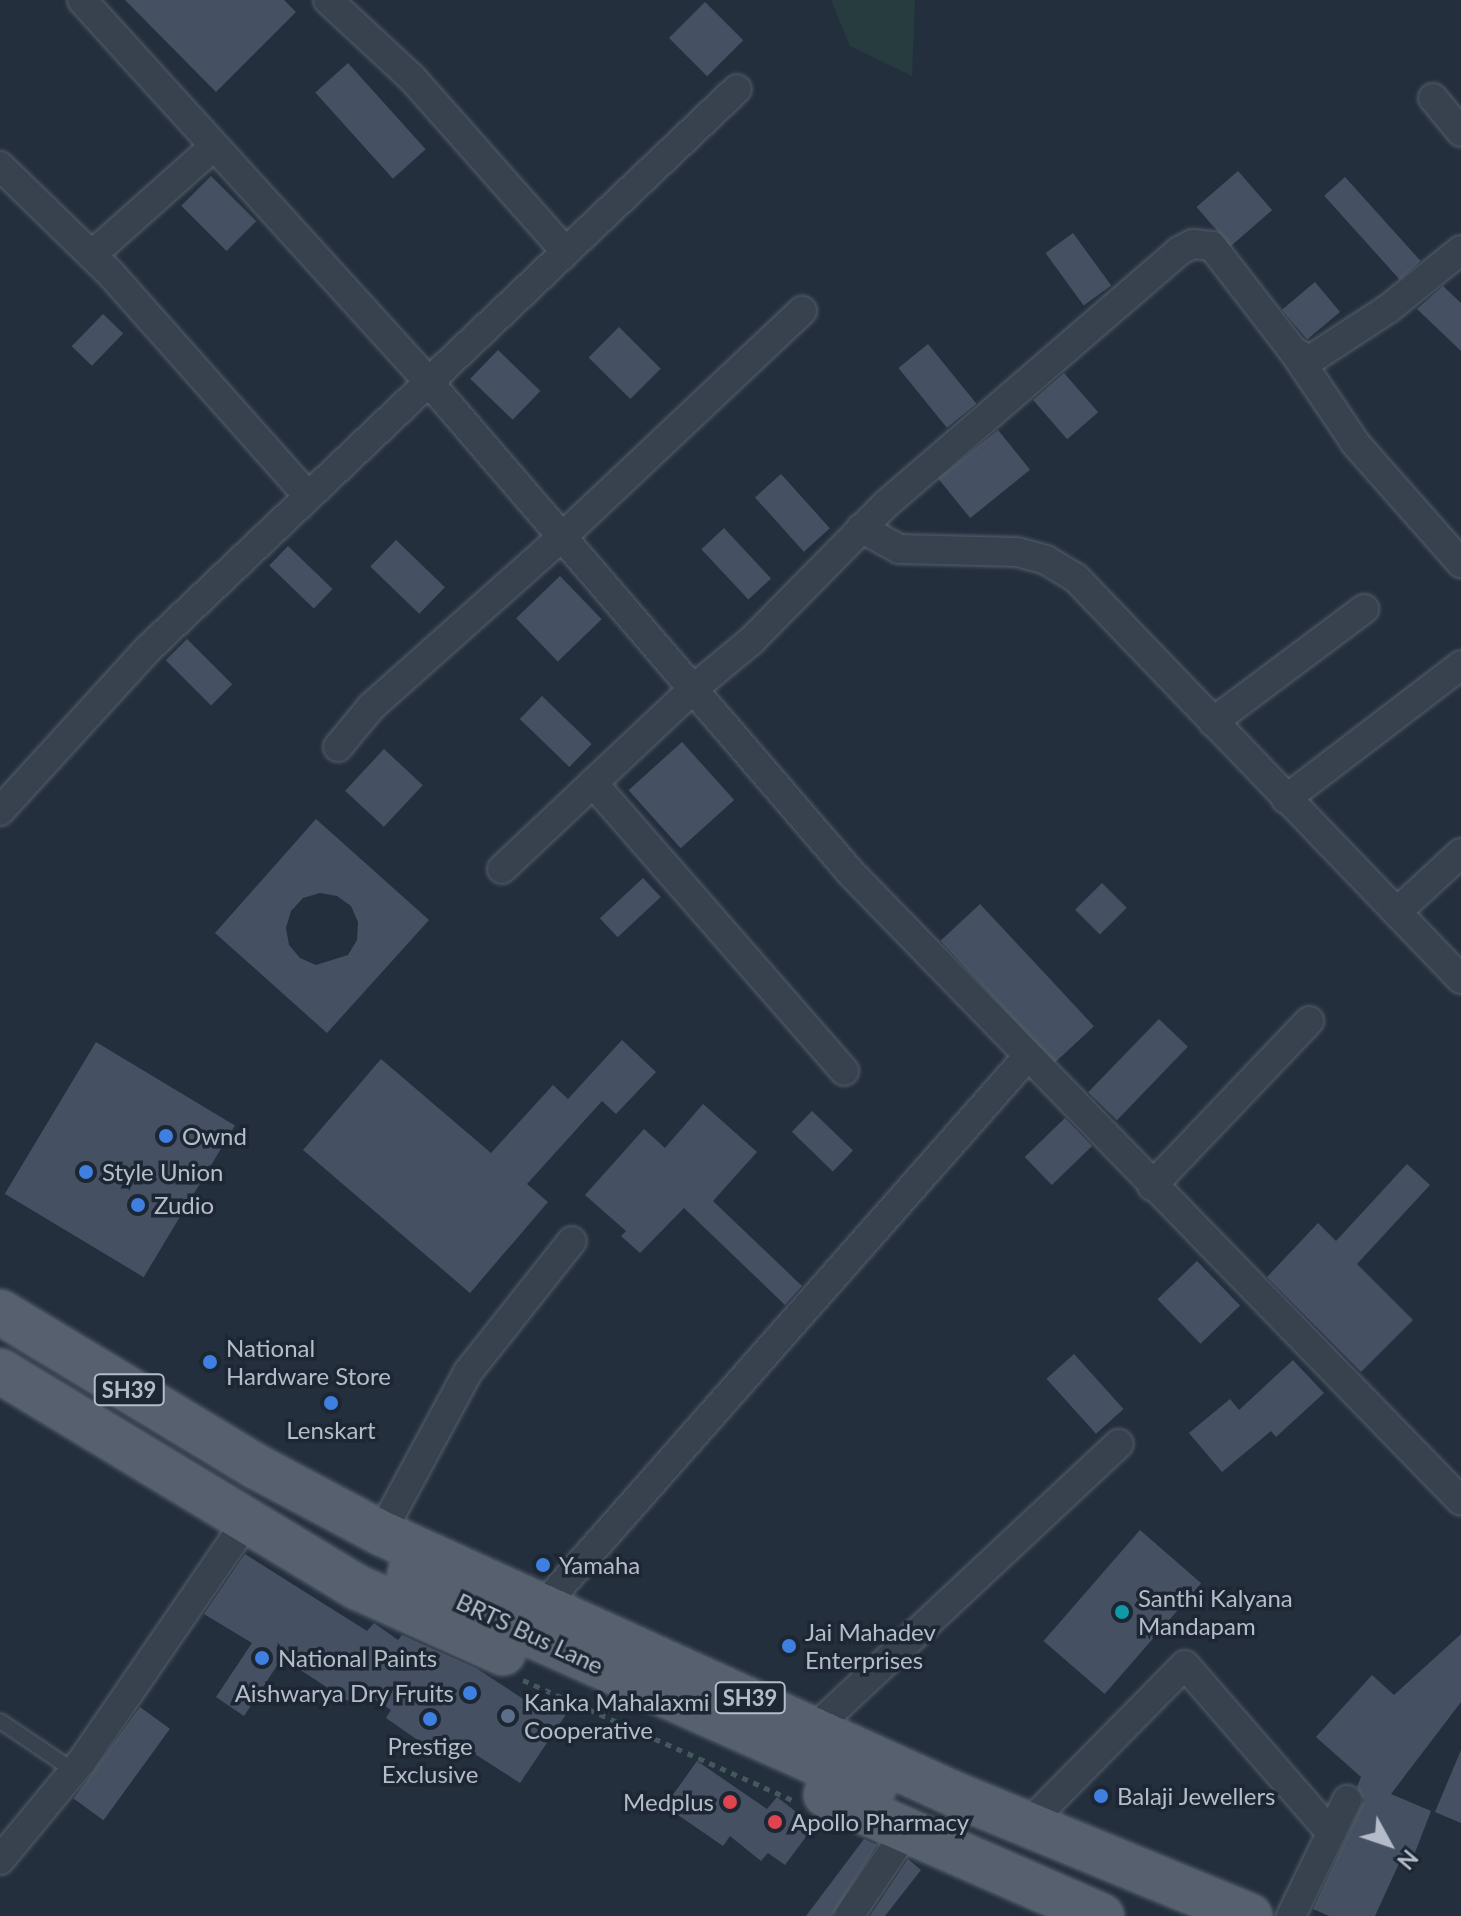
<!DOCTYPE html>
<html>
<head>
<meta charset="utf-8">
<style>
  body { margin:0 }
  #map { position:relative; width:1461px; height:1916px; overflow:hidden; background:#242f3e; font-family:Lato,sans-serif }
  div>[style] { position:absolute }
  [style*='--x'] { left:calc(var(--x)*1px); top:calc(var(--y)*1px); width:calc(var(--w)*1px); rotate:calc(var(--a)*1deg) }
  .green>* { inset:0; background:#263c3f }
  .building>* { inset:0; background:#455162; transform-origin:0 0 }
  .path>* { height:5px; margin-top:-2.5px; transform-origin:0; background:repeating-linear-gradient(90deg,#44595c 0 6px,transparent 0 12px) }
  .roads { filter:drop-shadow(0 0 2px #565f6c) drop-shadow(0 0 2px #565f6c) }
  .lane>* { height:14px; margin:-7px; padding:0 7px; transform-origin:7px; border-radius:7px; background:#38414e }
  .street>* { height:28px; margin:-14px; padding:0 14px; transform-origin:14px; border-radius:14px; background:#38414e }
  .primary>* { height:44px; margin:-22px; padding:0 22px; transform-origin:22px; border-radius:22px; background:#56606e }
  .dots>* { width:22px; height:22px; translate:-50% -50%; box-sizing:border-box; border:4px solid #1d2633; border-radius:50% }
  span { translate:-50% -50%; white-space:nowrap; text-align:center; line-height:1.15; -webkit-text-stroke:7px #1d2633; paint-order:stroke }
  .shield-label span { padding:2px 6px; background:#1d2633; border:2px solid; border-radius:6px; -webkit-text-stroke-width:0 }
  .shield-label { font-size:22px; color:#b4bcc9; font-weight:700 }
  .poi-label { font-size:24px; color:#b4bcc9 }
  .left { translate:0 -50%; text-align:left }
  .right { translate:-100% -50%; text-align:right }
  .street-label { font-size:24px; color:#b4bcc9 }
  .north { position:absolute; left:1349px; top:1804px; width:80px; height:80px; -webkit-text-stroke:6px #1d2633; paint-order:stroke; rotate:130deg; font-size:22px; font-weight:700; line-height:32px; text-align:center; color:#b4bcc9 }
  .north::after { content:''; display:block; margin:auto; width:28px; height:36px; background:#b4bcc9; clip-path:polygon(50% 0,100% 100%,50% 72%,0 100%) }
</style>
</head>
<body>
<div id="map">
  <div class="green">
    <i style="clip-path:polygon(831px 0,915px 0,912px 76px,850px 46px)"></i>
  </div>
  <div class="building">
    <i style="clip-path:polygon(125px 0,284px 0,296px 12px,216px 92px)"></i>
    <i style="left:705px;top:2px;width:54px;height:51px;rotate:45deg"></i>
    <i style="left:348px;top:63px;width:116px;height:44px;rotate:48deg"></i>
    <i style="left:1238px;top:171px;width:52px;height:55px;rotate:49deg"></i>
    <i style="left:211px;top:176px;width:64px;height:42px;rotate:45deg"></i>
    <i style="left:1345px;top:177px;width:113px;height:28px;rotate:48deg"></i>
    <i style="left:1073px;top:233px;width:65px;height:34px;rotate:54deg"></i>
    <i style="left:1315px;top:282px;width:39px;height:43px;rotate:50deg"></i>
    <i style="clip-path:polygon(1443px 286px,1461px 303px,1461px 351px,1417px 309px)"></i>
    <i style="left:103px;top:314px;width:28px;height:45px;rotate:44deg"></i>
    <i style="left:619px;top:327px;width:59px;height:43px;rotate:45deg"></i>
    <i style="left:928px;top:344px;width:77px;height:38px;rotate:51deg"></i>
    <i style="left:498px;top:350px;width:59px;height:40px;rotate:44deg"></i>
    <i style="left:1064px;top:373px;width:52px;height:41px;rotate:49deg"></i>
    <i style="left:998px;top:430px;width:51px;height:77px;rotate:51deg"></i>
    <i style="left:781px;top:474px;width:73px;height:35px;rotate:48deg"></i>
    <i style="left:724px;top:528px;width:69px;height:31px;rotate:47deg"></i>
    <i style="left:396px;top:540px;width:68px;height:37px;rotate:44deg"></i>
    <i style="left:288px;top:546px;width:62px;height:27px;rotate:44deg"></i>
    <i style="left:560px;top:576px;width:60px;height:61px;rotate:46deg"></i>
    <i style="left:187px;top:639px;width:64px;height:30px;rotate:45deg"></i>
    <i style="left:542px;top:696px;width:69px;height:32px;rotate:44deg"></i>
    <i style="left:682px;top:742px;width:78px;height:72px;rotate:48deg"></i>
    <i style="left:384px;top:749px;width:53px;height:57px;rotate:43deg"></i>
    <i style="clip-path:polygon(evenodd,316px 819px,429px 920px,327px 1033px,215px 933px,316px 819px,320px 893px,337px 896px,351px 906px,358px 922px,357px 940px,348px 955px,316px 965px,300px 958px,289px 945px,286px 928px,291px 911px,303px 898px,320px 893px)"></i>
    <i style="left:643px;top:878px;width:26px;height:59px;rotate:47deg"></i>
    <i style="left:1102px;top:883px;width:35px;height:38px;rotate:45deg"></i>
    <i style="left:980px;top:904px;width:167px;height:54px;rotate:47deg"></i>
    <i style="left:1159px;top:1019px;width:40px;height:102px;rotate:44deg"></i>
    <i style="clip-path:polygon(622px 1040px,656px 1072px,616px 1114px,602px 1101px,527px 1184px,548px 1202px,470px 1293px,303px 1150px,381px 1059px,491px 1153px,553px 1085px,568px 1099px)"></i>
    <i style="left:96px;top:1042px;width:162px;height:177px;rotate:31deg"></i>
    <i style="clip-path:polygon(703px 1104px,757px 1152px,713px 1201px,802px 1286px,785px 1305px,684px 1208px,640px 1253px,621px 1236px,626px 1231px,585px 1195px,644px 1129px,665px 1148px)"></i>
    <i style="left:812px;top:1111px;width:57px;height:29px;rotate:44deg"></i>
    <i style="left:1065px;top:1118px;width:39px;height:56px;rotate:46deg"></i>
    <i style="clip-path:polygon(1407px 1164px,1430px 1185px,1357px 1264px,1413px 1320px,1361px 1372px,1267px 1277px,1318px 1223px,1336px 1241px)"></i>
    <i style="left:1197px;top:1261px;width:62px;height:55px;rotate:46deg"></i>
    <i style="left:1074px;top:1354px;width:74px;height:37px;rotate:48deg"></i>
    <i style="clip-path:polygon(1293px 1360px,1324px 1393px,1276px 1437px,1271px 1431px,1222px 1472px,1189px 1433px,1230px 1399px,1239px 1410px)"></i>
    <i style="left:1140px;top:1530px;width:81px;height:147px;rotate:41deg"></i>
    <i style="clip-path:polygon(245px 1554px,367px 1631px,374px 1623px,398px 1640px,402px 1635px,476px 1668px,543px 1712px,552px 1698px,569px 1710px,520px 1783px,453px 1740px,442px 1757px,386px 1718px,391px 1710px,358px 1688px,348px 1701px,282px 1658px,244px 1716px,216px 1697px,252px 1643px,204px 1614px)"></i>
    <i style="clip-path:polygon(1461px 1634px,1461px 1702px,1391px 1794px,1431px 1811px,1411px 1863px,1401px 1859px,1375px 1916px,1329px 1916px,1313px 1909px,1364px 1800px,1357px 1787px,1361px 1777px,1316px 1737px,1372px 1675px,1394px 1695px)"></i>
    <i style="left:140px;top:1707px;width:37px;height:113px;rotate:36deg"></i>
    <i style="clip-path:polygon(1461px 1750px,1461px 1823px,1435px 1812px)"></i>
    <i style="clip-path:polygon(697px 1761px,767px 1809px,777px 1797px,814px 1826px,785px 1865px,768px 1853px,761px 1861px,730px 1836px,723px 1846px,665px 1806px)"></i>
    <i style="clip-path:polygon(864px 1839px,877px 1845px,832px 1916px,806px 1916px)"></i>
    <i style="clip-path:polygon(908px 1859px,921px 1870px,885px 1916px,870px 1916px)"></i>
  </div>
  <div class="path">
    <i style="--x:523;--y:1680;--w:298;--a:24"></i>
  </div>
  <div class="roads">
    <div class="lane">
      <i style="--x:0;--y:1721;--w:89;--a:34"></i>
    </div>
    <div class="street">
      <i style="--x:82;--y:0;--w:515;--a:47.76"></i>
      <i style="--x:428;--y:381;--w:649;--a:49.31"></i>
      <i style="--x:851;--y:873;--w:875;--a:45.83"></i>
      <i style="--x:328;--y:0;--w:115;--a:42.9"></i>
      <i style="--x:412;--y:78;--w:231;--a:48.5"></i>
      <i style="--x:1433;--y:98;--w:44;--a:50.5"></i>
      <i style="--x:0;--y:166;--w:153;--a:44.2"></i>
      <i style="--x:110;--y:273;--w:297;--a:48.4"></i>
      <i style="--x:93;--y:254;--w:159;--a:-41.7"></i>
      <i style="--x:1294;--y:352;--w:111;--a:56"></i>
      <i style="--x:1356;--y:444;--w:159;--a:48.6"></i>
      <i style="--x:861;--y:528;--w:43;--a:28.9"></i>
      <i style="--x:899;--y:549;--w:118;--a:1.5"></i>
      <i style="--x:1017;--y:552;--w:30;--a:15"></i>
      <i style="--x:1046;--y:560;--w:35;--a:31"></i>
      <i style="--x:1076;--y:578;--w:556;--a:46.17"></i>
      <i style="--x:1213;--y:722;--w:189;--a:-36.8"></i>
      <i style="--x:338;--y:747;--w:52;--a:-50.5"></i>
      <i style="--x:371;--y:707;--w:256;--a:-41.7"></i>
      <i style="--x:562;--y:537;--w:330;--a:-43.3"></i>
      <i style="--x:593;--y:783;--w:382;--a:48.9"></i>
      <i style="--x:1286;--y:799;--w:220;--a:-37.4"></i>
      <i style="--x:0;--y:811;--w:221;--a:-47.6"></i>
      <i style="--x:149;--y:648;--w:811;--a:-43.55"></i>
      <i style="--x:502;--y:869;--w:262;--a:-43.3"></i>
      <i style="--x:693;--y:689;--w:75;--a:-39.6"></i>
      <i style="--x:751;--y:641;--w:191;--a:-45.4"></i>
      <i style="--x:885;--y:505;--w:389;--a:-40.8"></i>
      <i style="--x:1179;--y:251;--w:16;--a:-27"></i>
      <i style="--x:1193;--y:244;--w:19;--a:6"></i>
      <i style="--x:1212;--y:246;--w:134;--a:52.3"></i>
      <i style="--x:1294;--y:352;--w:18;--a:27"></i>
      <i style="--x:1310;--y:360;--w:93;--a:-33.2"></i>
      <i style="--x:1388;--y:309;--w:94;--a:-38.9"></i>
      <i style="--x:1397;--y:912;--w:87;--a:-42.7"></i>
      <i style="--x:1152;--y:1186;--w:228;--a:-46.4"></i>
      <i style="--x:381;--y:1533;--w:183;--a:-61.6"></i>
      <i style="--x:468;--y:1372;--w:167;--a:-51.6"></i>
      <i style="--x:543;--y:1606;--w:733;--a:-48.59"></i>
      <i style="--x:815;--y:1728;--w:416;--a:-43.1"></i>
      <i style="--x:1028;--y:1824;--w:223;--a:-45.4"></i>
      <i style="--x:1185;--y:1665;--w:223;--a:49"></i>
      <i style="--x:0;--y:1860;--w:129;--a:-50.4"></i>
      <i style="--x:82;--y:1761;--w:296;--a:-55.5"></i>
      <i style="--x:849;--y:1916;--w:104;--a:-56"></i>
      <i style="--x:1291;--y:1916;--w:129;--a:-64.2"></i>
    </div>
    <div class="primary">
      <i style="--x:0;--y:1312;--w:300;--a:31.1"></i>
      <i style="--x:257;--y:1467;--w:140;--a:28"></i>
      <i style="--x:381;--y:1533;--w:630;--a:24.49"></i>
      <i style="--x:954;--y:1794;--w:320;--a:22.4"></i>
      <i style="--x:0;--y:1371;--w:419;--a:31.2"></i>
      <i style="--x:359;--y:1588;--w:158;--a:24.3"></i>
      <i style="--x:410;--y:1573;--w:70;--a:29.8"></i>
      <i style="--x:471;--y:1608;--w:441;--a:24.1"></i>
      <i style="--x:826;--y:1795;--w:301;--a:23.7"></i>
    </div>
  </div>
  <div class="dots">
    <i style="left:166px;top:1136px;background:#3f7fe0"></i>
    <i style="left:86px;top:1172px;background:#3f7fe0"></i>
    <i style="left:138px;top:1205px;background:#3f7fe0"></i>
    <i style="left:210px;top:1362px;background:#3f7fe0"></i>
    <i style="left:331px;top:1403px;background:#3f7fe0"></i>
    <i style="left:543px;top:1565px;background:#3f7fe0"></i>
    <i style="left:1122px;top:1612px;background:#0f9aa8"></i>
    <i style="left:789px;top:1646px;background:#3f7fe0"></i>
    <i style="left:262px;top:1658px;background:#3f7fe0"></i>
    <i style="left:470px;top:1693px;background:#3f7fe0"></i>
    <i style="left:508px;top:1716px;background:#5c6f8a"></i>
    <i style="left:430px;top:1719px;background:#3f7fe0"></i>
    <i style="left:1101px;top:1796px;background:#3f7fe0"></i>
    <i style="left:730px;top:1802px;background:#e0444e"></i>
    <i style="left:775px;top:1822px;background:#e0444e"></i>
  </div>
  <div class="shield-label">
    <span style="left:129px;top:1390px">SH39</span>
    <span style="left:750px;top:1698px">SH39</span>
  </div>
  <div class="poi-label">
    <span class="left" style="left:182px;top:1136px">Ownd</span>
    <span class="left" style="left:102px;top:1172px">Style Union</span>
    <span class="left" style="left:154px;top:1205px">Zudio</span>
    <span class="left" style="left:226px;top:1362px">National<br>Hardware Store</span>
    <span style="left:331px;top:1430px">Lenskart</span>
    <span class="left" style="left:559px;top:1565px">Yamaha</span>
    <span class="left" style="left:1138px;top:1612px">Santhi Kalyana<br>Mandapam</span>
    <span class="left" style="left:805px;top:1646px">Jai Mahadev<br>Enterprises</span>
    <span class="left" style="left:278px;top:1658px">National Paints</span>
    <span class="right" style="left:454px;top:1693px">Aishwarya Dry Fruits</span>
    <span class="left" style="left:524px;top:1716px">Kanka Mahalaxmi<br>Cooperative</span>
    <span style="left:430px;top:1760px">Prestige<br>Exclusive</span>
    <span class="left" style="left:1117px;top:1796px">Balaji Jewellers</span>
    <span class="right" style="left:714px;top:1802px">Medplus</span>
    <span class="left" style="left:791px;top:1822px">Apollo Pharmacy</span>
  </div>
  <div class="street-label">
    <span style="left:530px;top:1633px;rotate:25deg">BRTS Bus Lane</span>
  </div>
  <div class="north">N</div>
</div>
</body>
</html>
